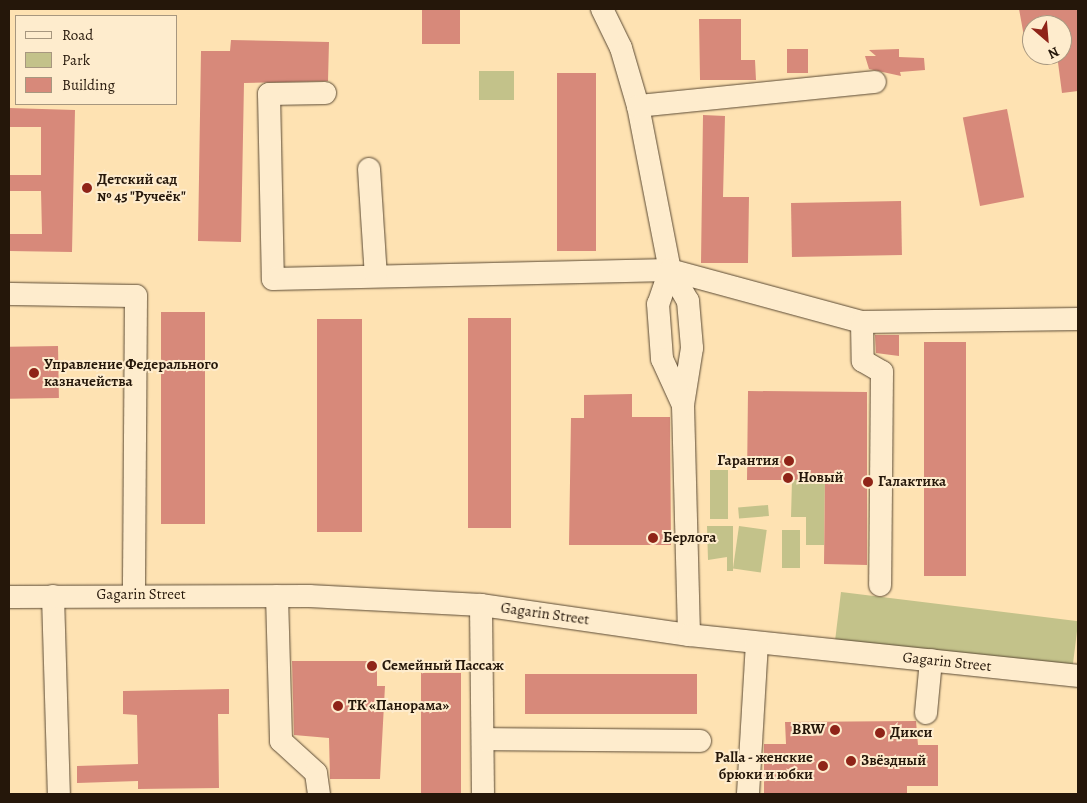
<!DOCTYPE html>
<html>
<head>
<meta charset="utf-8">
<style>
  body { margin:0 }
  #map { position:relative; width:1087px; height:803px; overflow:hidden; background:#fee2b2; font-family:Alegreya,serif }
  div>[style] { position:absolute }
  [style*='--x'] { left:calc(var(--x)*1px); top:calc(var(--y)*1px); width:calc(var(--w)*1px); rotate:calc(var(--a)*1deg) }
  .green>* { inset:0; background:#c3c28a; transform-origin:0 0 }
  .building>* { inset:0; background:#d7897a; transform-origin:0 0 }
  .roads { filter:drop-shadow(0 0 1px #5b4a34) drop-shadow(0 0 1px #5b4a34) }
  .minor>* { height:22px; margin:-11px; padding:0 11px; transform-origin:11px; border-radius:11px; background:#feeccd }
  .dots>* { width:14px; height:14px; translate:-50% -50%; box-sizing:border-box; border:2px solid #feeccd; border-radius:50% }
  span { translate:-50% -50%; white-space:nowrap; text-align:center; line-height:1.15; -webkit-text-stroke:4px #feeccd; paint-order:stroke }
  .poi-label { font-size:15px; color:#25170a; font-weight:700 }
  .left { translate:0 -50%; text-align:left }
  .right { translate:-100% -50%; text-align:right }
  .street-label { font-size:15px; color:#25170a }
  .frame { position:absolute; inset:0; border:10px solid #25170a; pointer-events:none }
  .legend { position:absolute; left:15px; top:15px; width:162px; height:90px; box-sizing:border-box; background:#feeccd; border:1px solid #a7977f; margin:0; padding:6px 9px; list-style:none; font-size:15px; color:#25170a }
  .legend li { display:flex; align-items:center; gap:10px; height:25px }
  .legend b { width:25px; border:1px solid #a7977f }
  .north { position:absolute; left:1022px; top:15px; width:50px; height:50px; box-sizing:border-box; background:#feeccd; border:1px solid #a7977f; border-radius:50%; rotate:153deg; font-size:14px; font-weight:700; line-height:20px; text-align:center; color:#25170a }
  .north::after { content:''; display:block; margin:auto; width:18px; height:22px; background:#8f2418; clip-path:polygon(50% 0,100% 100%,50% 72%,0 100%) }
</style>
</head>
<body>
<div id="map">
  <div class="green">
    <i style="left:479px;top:71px;width:35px;height:29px"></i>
    <i style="left:710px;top:470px;width:18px;height:49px"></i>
    <i style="clip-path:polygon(792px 480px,825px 480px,824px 545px,806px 545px,806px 517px,791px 517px)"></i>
    <i style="left:768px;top:505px;width:11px;height:30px;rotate:85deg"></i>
    <i style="clip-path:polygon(707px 526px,733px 526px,733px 571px,727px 571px,727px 557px,708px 560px)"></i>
    <i style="left:739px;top:526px;width:28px;height:43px;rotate:8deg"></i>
    <i style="left:782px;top:530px;width:18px;height:38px"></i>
    <i style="left:841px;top:592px;width:239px;height:50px;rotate:7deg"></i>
  </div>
  <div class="building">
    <i style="left:422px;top:9px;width:38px;height:35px"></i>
    <i style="clip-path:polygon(1019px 9px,1078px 9px,1078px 91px,1062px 93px,1057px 55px,1062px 55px,1062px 25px,1032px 25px,1032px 52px,1027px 53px)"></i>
    <i style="clip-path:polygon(699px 19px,741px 19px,741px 60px,755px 60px,756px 80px,700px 80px)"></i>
    <i style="clip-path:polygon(231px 40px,329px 42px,328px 81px,244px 83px,241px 242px,198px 241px,201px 51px,230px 51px)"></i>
    <i style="left:787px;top:49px;width:21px;height:24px"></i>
    <i style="clip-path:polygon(899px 49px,899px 57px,924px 58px,925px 70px,900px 72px,901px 76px,869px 69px,865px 56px,876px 56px,869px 50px)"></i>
    <i style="left:596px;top:73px;width:178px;height:39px;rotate:90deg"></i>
    <i style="clip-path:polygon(9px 108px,75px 110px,72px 252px,9px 251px,9px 234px,42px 234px,41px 191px,9px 191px,9px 175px,41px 175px,41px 127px,9px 127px)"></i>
    <i style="left:1007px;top:109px;width:90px;height:45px;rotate:79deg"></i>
    <i style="clip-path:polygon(703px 115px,725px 116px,723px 197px,749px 197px,748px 263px,701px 263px)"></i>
    <i style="left:901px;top:201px;width:54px;height:110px;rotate:89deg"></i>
    <i style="left:161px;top:312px;width:44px;height:212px"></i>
    <i style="left:468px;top:318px;width:43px;height:210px"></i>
    <i style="left:317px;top:319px;width:45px;height:213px"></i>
    <i style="clip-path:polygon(875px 335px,899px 335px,899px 356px,876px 353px)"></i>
    <i style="left:924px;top:342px;width:42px;height:234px"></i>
    <i style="left:58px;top:346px;width:52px;height:49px;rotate:89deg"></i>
    <i style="clip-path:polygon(748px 391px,867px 392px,867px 565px,824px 564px,825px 480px,747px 480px)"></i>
    <i style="clip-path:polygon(632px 394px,632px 417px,670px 417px,671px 545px,569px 545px,571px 418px,584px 418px,584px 395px)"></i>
    <i style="clip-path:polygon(292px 661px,377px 661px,377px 686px,385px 686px,380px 779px,330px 779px,329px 738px,294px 735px)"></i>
    <i style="left:421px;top:673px;width:40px;height:121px"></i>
    <i style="left:525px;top:674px;width:172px;height:40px"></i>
    <i style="clip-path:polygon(229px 689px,229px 714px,218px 714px,219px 788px,138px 789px,138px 781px,77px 783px,77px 766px,138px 764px,137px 715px,123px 714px,123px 691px)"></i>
    <i style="clip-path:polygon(916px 721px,918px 745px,938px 745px,938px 786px,907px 786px,907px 794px,764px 794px,764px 744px,786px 744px,785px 722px)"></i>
  </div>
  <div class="roads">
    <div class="minor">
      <i style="--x:602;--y:9;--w:43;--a:64"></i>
      <i style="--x:621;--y:48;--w:60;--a:73.7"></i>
      <i style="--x:638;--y:106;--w:167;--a:79"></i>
      <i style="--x:670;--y:270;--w:36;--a:60"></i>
      <i style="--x:688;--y:301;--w:47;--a:85.1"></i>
      <i style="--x:692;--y:348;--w:58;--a:99"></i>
      <i style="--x:683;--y:405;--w:230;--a:88.5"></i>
      <i style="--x:325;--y:93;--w:56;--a:179"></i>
      <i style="--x:269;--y:94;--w:185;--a:88.8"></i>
      <i style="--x:273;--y:279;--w:397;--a:-1.3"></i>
      <i style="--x:670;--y:270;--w:199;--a:15.2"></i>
      <i style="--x:862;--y:322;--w:216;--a:-0.8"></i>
      <i style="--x:638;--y:106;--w:238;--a:-5.8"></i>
      <i style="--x:369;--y:169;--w:107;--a:86.3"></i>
      <i style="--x:670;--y:270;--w:36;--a:109"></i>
      <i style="--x:658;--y:304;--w:55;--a:85.8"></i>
      <i style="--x:662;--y:359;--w:51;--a:65.5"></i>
      <i style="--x:9;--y:294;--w:127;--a:0.9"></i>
      <i style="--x:136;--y:296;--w:299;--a:90.4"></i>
      <i style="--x:862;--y:322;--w:39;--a:89"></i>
      <i style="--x:863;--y:361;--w:22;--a:30"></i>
      <i style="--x:882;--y:372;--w:213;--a:90.5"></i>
      <i style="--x:53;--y:596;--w:198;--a:88.3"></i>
      <i style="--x:277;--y:596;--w:145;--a:88.4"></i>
      <i style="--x:281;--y:741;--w:47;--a:42.4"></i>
      <i style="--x:316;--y:773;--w:21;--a:82"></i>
      <i style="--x:9;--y:597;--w:300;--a:-0.2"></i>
      <i style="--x:309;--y:596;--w:172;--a:3"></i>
      <i style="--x:481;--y:605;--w:210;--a:8.2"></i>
      <i style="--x:689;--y:635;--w:391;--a:6"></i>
      <i style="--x:481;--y:605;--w:189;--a:89.4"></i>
      <i style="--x:926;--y:713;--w:53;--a:-84.6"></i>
      <i style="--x:483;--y:739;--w:217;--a:0.5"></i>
      <i style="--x:748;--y:794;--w:151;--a:-86.6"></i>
    </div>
  </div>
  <div class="dots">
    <i style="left:87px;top:188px;background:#8f2418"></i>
    <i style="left:34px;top:373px;background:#8f2418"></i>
    <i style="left:789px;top:461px;background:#8f2418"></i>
    <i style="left:788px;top:478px;background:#8f2418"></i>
    <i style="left:868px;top:482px;background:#8f2418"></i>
    <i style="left:653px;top:538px;background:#8f2418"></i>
    <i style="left:372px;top:666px;background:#8f2418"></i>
    <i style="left:338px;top:706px;background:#8f2418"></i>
    <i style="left:835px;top:730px;background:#8f2418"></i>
    <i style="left:880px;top:733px;background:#8f2418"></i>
    <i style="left:851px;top:761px;background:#8f2418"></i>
    <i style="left:823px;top:766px;background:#8f2418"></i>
  </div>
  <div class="poi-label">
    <span class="left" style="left:97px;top:188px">Детский сад<br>№ 45 "Ручеёк"</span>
    <span class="left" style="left:44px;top:373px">Управление Федерального<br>казначейства</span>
    <span class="right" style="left:779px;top:461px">Гарантия</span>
    <span class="left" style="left:798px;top:478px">Новый</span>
    <span class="left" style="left:878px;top:482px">Галактика</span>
    <span class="left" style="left:663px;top:538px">Берлога</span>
    <span class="left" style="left:382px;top:666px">Семейный Пассаж</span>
    <span class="left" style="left:348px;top:706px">ТК «Панорама»</span>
    <span class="right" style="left:825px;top:730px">BRW</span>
    <span class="left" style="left:890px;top:733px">Дикси</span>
    <span class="right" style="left:813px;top:766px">Palla - женские<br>брюки и юбки</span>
    <span class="left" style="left:861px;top:761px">Звёздный</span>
  </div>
  <div class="street-label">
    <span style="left:141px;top:595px">Gagarin Street</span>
    <span style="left:545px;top:614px;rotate:8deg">Gagarin Street</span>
    <span style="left:947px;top:662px;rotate:6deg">Gagarin Street</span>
  </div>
  <div class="frame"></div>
  <ul class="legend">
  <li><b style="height:6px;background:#feeccd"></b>Road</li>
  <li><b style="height:14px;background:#c3c28a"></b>Park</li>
  <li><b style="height:14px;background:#d7897a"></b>Building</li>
  </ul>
  <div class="north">N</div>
</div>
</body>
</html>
